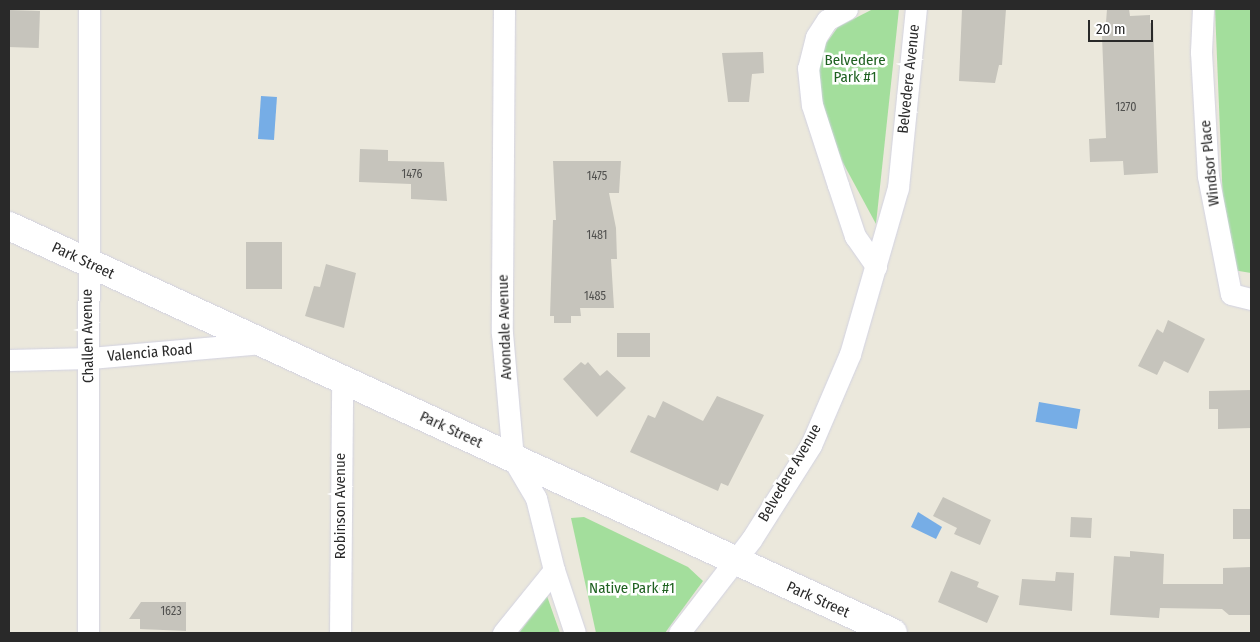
<!DOCTYPE html>
<html>
<head>
<meta charset="utf-8">
<style>
  body { margin:0 }
  #map { position:relative; width:1260px; height:642px; overflow:hidden; background:#ebe8dc; font-family:"Fira Sans Condensed",sans-serif }
  div>[style] { position:absolute }
  [style*='--x'] { left:calc(var(--x)*1px); top:calc(var(--y)*1px); width:calc(var(--w)*1px); rotate:calc(var(--a)*1deg) }
  .green>* { inset:0; background:#a3de9c }
  .water>* { inset:0; background:#76ade6; transform-origin:0 0 }
  .building>* { inset:0; background:#c6c4bc; transform-origin:0 0 }
  .roads { filter:drop-shadow(0 0 1px #d2d2e1) drop-shadow(0 0 1px #d2d2e1) }
  .minor>* { height:21px; margin:-10.5px; padding:0 10.5px; transform-origin:10.5px; border-radius:10.5px; background:#fff }
  .tertiary>* { height:28px; margin:-14px; padding:0 14px; transform-origin:14px; border-radius:14px; background:#fff }
  span { translate:-50% -50%; white-space:nowrap; text-align:center; line-height:1.15; -webkit-text-stroke:5px #fff; paint-order:stroke }
  .number-label { font-size:12px; color:#50504e }
  .number-label span { -webkit-text-stroke-width:0 }
  .park-label { font-size:15px; color:#1f6121 }
  .street-label { font-size:15px; color:#292929 }
  .frame { position:absolute; inset:0; border:10px solid #292929; pointer-events:none }
  .scale { position:absolute; left:1088px; top:20px; width:65px; height:22px; box-sizing:border-box; border:2px solid #292929; border-top:0; padding-left:6px; font-size:15px; line-height:18px; white-space:nowrap; color:#292929; -webkit-text-stroke:4px #fff; paint-order:stroke }
</style>
</head>
<body>
<div id="map">
  <div class="green">
    <i style="clip-path:polygon(873px 9px,899px 9px,876px 224px,842px 161px,826px 117px,816px 71px,821px 50px,838px 27px)"></i>
    <i style="clip-path:polygon(1215px 9px,1251px 9px,1251px 273px,1233px 270px,1225px 253px)"></i>
    <i style="clip-path:polygon(584px 517px,688px 567px,703px 581px,665px 633px,596px 633px,571px 518px)"></i>
    <i style="clip-path:polygon(547px 596px,560px 633px,519px 633px)"></i>
  </div>
  <div class="water">
    <i style="left:261px;top:96px;width:16px;height:43px;rotate:4deg"></i>
    <i style="left:1039px;top:402px;width:42px;height:20px;rotate:10deg"></i>
    <i style="clip-path:polygon(918px 512px,942px 527px,936px 539px,911px 527px)"></i>
  </div>
  <div class="building">
    <i style="clip-path:polygon(962px 9px,1006px 9px,1002px 65px,999px 65px,995px 83px,959px 81px)"></i>
    <i style="clip-path:polygon(1107px 9px,1129px 9px,1130px 16px,1150px 15px,1150px 23px,1153px 23px,1158px 173px,1124px 175px,1123px 161px,1090px 162px,1089px 139px,1106px 138px,1102px 36px,1105px 36px)"></i>
    <i style="left:9px;top:10px;width:31px;height:37px;rotate:2deg"></i>
    <i style="clip-path:polygon(763px 52px,764px 73px,752px 74px,749px 102px,728px 102px,722px 53px)"></i>
    <i style="clip-path:polygon(360px 149px,388px 150px,388px 161px,444px 162px,447px 201px,411px 199px,411px 184px,359px 182px)"></i>
    <i style="clip-path:polygon(553px 161px,621px 161px,619px 193px,609px 193px,616px 228px,617px 259px,611px 259px,614px 308px,580px 308px,581px 316px,571px 316px,571px 323px,554px 323px,554px 316px,550px 316px,553px 220px,556px 220px)"></i>
    <i style="left:246px;top:242px;width:36px;height:47px"></i>
    <i style="clip-path:polygon(326px 264px,356px 273px,344px 328px,305px 316px,314px 286px,320px 287px)"></i>
    <i style="clip-path:polygon(1168px 320px,1205px 339px,1188px 373px,1164px 361px,1157px 375px,1138px 366px,1157px 329px,1163px 333px)"></i>
    <i style="left:617px;top:333px;width:33px;height:24px"></i>
    <i style="clip-path:polygon(581px 362px,585px 365px,588px 362px,600px 376px,607px 370px,626px 388px,597px 417px,563px 379px)"></i>
    <i style="clip-path:polygon(1251px 390px,1251px 428px,1218px 429px,1218px 409px,1209px 409px,1209px 391px)"></i>
    <i style="clip-path:polygon(717px 396px,764px 415px,728px 486px,721px 483px,718px 491px,630px 452px,648px 415px,655px 418px,663px 401px,703px 421px)"></i>
    <i style="clip-path:polygon(943px 497px,991px 520px,980px 545px,954px 534px,957px 528px,933px 516px)"></i>
    <i style="left:1251px;top:509px;width:30px;height:18px;rotate:90deg"></i>
    <i style="left:1071px;top:517px;width:21px;height:20px;rotate:3deg"></i>
    <i style="clip-path:polygon(1130px 551px,1164px 554px,1163px 584px,1223px 584px,1223px 568px,1251px 567px,1251px 615px,1229px 615px,1222px 609px,1160px 608px,1159px 618px,1110px 615px,1114px 556px,1130px 557px)"></i>
    <i style="clip-path:polygon(951px 571px,979px 582px,977px 587px,999px 596px,987px 623px,938px 602px)"></i>
    <i style="clip-path:polygon(1056px 572px,1074px 573px,1072px 611px,1019px 605px,1022px 579px,1055px 581px)"></i>
    <i style="clip-path:polygon(141px 602px,186px 602px,186px 631px,140px 629px,140px 619px,129px 619px)"></i>
  </div>
  <div class="roads">
    <div class="minor">
      <i style="--x:504;--y:9;--w:324;--a:90.4"></i>
      <i style="--x:502;--y:333;--w:126;--a:85"></i>
      <i style="--x:513;--y:459;--w:45;--a:59.5"></i>
      <i style="--x:536;--y:498;--w:74;--a:76"></i>
      <i style="--x:554;--y:570;--w:66;--a:71.6"></i>
      <i style="--x:847;--y:9;--w:23;--a:151"></i>
      <i style="--x:827;--y:20;--w:20;--a:123"></i>
      <i style="--x:816;--y:37;--w:32;--a:104"></i>
      <i style="--x:808;--y:68;--w:37;--a:84"></i>
      <i style="--x:812;--y:105;--w:84;--a:72"></i>
      <i style="--x:838;--y:185;--w:54;--a:71.6"></i>
      <i style="--x:855;--y:236;--w:37;--a:55"></i>
      <i style="--x:1203;--y:9;--w:43;--a:92.7"></i>
      <i style="--x:1201;--y:52;--w:124;--a:86.8"></i>
      <i style="--x:1208;--y:176;--w:120;--a:79"></i>
      <i style="--x:1231;--y:294;--w:21;--a:14"></i>
      <i style="--x:9;--y:360;--w:81;--a:-1.4"></i>
      <i style="--x:90;--y:358;--w:173;--a:-5"></i>
      <i style="--x:88;--y:633;--w:624;--a:-89.91"></i>
      <i style="--x:340;--y:633;--w:253;--a:-89.5"></i>
      <i style="--x:503;--y:633;--w:81;--a:-51"></i>
      <i style="--x:679;--y:633;--w:118;--a:-52.3"></i>
      <i style="--x:751;--y:540;--w:112;--a:-57.7"></i>
      <i style="--x:811;--y:445;--w:99;--a:-66.8"></i>
      <i style="--x:850;--y:354;--w:173;--a:-73.9"></i>
      <i style="--x:898;--y:188;--w:180;--a:-84.3"></i>
    </div>
    <div class="tertiary">
      <i style="--x:9;--y:226;--w:973;--a:24.72"></i>
    </div>
  </div>
  <div class="number-label">
    <span style="left:1126px;top:108px">1270</span>
    <span style="left:412px;top:175px">1476</span>
    <span style="left:597px;top:177px">1475</span>
    <span style="left:597px;top:236px">1481</span>
    <span style="left:595px;top:297px">1485</span>
    <span style="left:171px;top:612px">1623</span>
  </div>
  <div class="park-label">
    <span style="left:855px;top:69px">Belvedere<br>Park #1</span>
    <span style="left:632px;top:589px">Native Park #1</span>
  </div>
  <div class="street-label">
    <span style="left:909px;top:79px;rotate:-84deg">Belvedere Avenue</span>
    <span style="left:1210px;top:163px;rotate:-96deg">Windsor Place</span>
    <span style="left:83px;top:261px;rotate:25deg">Park Street</span>
    <span style="left:505px;top:327px;rotate:-92deg">Avondale Avenue</span>
    <span style="left:88px;top:336px;rotate:-91deg">Challen Avenue</span>
    <span style="left:150px;top:353px;rotate:-5deg">Valencia Road</span>
    <span style="left:451px;top:430px;rotate:25deg">Park Street</span>
    <span style="left:790px;top:473px;rotate:-60deg">Belvedere Avenue</span>
    <span style="left:341px;top:506px;rotate:-90deg">Robinson Avenue</span>
    <span style="left:818px;top:600px;rotate:24deg">Park Street</span>
  </div>
  <div class="frame"></div>
  <div class="scale">20 m</div>
</div>
</body>
</html>
